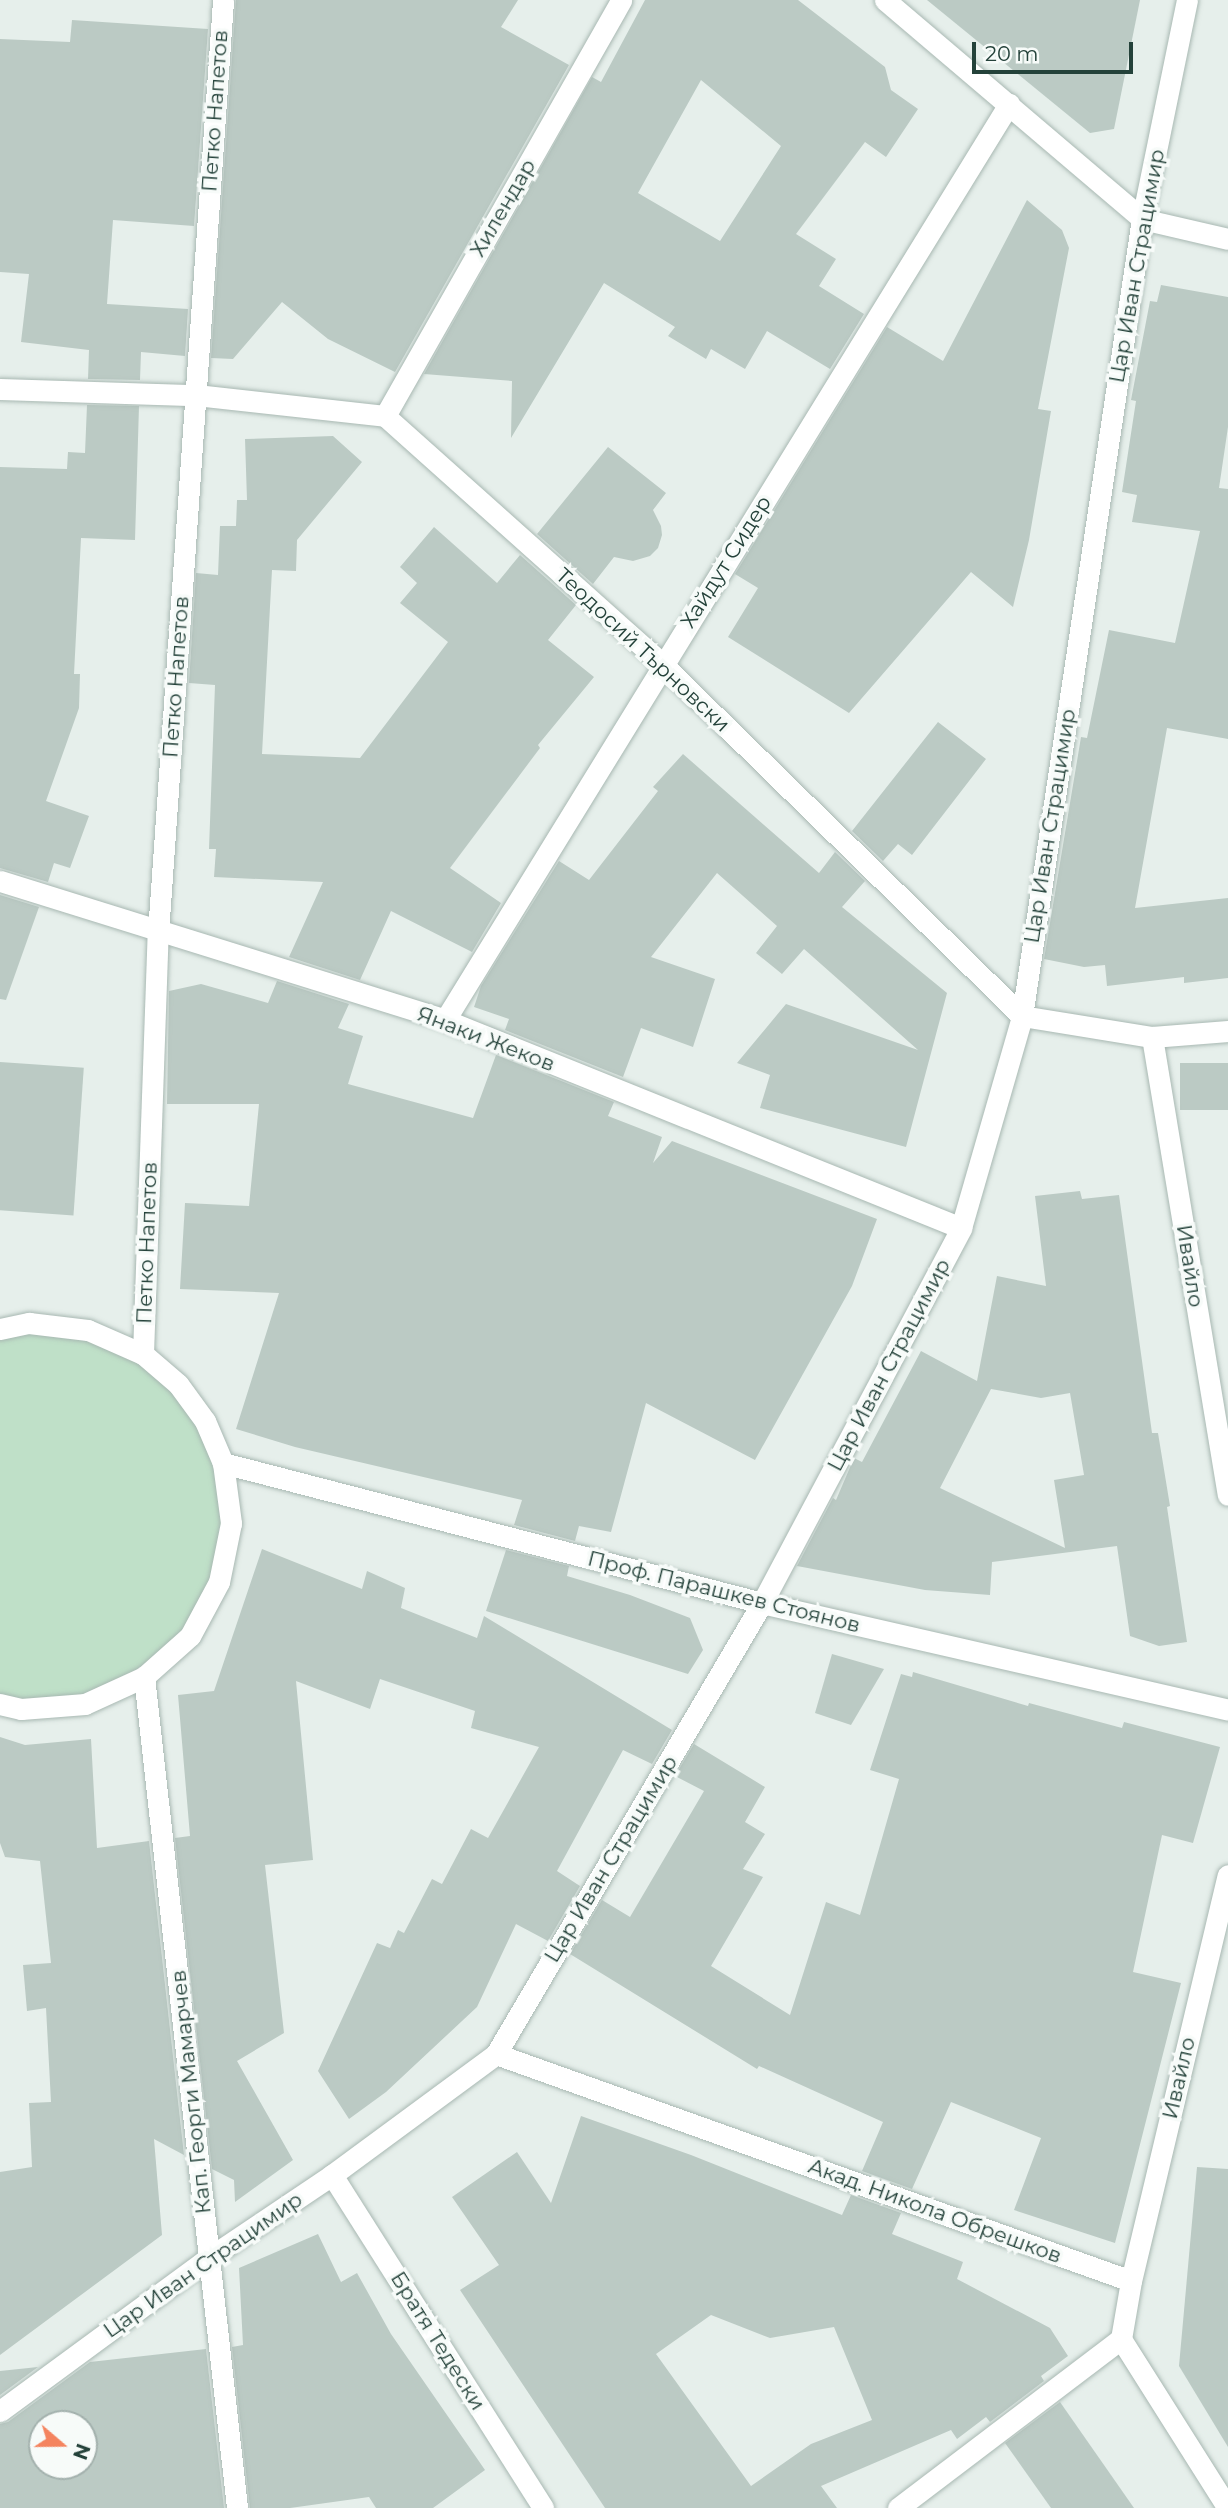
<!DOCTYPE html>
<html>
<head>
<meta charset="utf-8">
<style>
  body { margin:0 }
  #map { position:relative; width:1228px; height:2508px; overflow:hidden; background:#e6efeb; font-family:Montserrat,sans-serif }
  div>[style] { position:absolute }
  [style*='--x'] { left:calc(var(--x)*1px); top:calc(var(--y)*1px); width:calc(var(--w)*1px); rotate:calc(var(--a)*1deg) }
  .green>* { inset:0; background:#bfe0c8 }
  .building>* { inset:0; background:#bbcac4; transform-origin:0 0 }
  .roads { filter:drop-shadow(0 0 2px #a8b8b2) drop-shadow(0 0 2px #a8b8b2) }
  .minor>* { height:21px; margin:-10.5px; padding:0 10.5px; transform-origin:10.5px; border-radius:10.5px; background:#fff }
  span { translate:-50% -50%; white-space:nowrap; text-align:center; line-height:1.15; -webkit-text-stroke:7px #f7fbf9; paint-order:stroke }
  .street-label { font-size:21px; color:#24423a }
  .north { position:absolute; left:28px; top:2410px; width:70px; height:70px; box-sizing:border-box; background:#f7fbf9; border:2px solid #a3b1ad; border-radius:50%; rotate:110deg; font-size:19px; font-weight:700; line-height:28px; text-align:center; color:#24423a }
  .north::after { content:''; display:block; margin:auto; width:24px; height:32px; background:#f4845f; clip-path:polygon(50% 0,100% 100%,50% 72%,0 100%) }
  .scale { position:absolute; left:972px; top:42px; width:161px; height:32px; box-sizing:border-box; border:4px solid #24423a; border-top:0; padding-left:9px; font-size:21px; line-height:24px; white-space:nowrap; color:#24423a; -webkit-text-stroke:5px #f7fbf9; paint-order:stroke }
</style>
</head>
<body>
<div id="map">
  <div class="green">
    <i style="clip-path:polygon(29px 1323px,143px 1354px,206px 1420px,231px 1523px,189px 1635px,85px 1703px,0 1703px,0 1327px)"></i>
  </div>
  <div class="building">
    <i style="clip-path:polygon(236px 0,518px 0,501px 27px,569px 65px,395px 372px,328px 339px,282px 302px,233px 359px,211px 358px)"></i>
    <i style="clip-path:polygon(evenodd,645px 0,798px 0,885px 67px,891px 90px,918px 109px,886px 157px,865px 142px,796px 234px,836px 259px,819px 286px,864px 314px,830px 369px,767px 331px,745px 369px,711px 349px,706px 359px,668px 336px,675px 327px,604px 283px,511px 438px,512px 381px,424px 374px,592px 77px,601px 82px,645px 0,701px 80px,781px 146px,720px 241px,638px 193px,701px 80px)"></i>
    <i style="clip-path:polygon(927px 0,1140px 0,1114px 129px,1090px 133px)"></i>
    <i style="clip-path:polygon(72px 20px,208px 29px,194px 226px,113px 220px,107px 304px,188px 309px,185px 356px,141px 352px,140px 380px,88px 379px,89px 350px,21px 342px,29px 274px,0 272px,0 39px,70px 42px)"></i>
    <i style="clip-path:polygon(1027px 200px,1062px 230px,1069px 248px,1038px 409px,1051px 411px,1029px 540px,1013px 607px,971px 572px,849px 713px,728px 637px,758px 588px,735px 574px,887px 327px,943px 361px)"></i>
    <i style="clip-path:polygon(1161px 285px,1228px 297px,1228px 427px,1219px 488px,1228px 489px,1228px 739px,1167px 728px,1135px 908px,1228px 898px,1228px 978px,1184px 983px,1184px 977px,1107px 986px,1105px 965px,1084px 967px,1044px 959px,1081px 737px,1087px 738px,1109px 630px,1175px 643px,1200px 531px,1132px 522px,1137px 495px,1122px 492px,1136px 401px,1131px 400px,1150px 301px,1157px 302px)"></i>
    <i style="clip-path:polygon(87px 405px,139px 406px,135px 540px,81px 538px,74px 674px,80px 674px,79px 708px,46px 801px,89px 816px,70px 868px,54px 863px,48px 882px,0 868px,0 467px,67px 469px,68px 452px,85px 453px)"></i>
    <i style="clip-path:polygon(333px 436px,362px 462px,297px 540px,296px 571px,272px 570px,262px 754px,360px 758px,448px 642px,400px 603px,417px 583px,400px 567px,434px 527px,497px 583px,520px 555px,576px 605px,548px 640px,594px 677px,538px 745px,540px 748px,450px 868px,501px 903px,472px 952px,391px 911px,360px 980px,289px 957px,323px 882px,214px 877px,216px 849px,209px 849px,215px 685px,189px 683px,196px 573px,218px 575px,220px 526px,236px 526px,237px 500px,247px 500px,245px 439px)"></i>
    <i style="clip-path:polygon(608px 447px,666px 493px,653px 510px,661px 526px,662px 535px,658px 548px,650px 556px,633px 561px,614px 557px,593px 584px,537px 534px)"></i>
    <i style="clip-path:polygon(938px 722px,986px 759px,912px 855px,898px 844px,883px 861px,852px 831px)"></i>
    <i style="clip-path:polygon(683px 754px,819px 873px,835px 852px,865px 881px,842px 907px,947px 993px,906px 1147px,760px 1108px,770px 1075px,737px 1063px,786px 1004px,918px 1050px,804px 949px,782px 974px,756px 953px,777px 926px,717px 873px,651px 957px,715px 979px,693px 1047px,641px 1028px,623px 1077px,505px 1030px,509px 1019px,474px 1007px,481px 986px,559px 861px,589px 880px,658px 791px,653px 787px)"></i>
    <i style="clip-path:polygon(0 895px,39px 907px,6px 1000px,0 999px)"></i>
    <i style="clip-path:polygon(277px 981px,349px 1004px,338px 1028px,363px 1036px,348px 1084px,473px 1118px,496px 1055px,614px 1102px,608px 1116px,662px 1137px,653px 1163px,672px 1141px,877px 1219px,852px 1286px,755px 1460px,646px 1403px,611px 1532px,579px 1526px,575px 1541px,514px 1525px,522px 1500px,295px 1447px,236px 1429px,279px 1293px,180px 1289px,185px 1203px,249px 1206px,259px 1104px,167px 1104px,169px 991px,201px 984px,268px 1003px)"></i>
    <i style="left:0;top:1062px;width:84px;height:148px;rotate:4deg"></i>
    <i style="left:1228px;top:1063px;width:47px;height:48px;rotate:90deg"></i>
    <i style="clip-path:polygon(evenodd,1080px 1191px,1082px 1199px,1119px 1195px,1152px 1433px,1158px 1433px,1170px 1506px,1167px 1507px,1187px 1642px,1159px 1646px,1130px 1636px,1117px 1546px,992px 1562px,990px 1595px,925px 1590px,797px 1566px,833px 1498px,836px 1500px,854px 1458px,862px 1462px,921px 1351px,977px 1381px,997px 1276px,1046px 1286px,1035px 1196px,1080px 1191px,991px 1389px,1041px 1398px,1070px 1393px,1084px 1475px,1054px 1480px,1065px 1548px,940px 1488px,991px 1389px)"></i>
    <i style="clip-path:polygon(262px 1549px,362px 1589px,367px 1571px,405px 1588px,401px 1608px,477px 1638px,484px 1616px,672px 1730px,652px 1764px,623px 1750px,557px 1871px,580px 1886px,548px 1941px,516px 1924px,477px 2007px,386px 2092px,349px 2119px,318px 2071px,377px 1943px,390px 1948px,398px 1930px,404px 1933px,432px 1879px,442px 1884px,471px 1829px,488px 1838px,539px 1747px,471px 1728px,475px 1711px,380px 1679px,370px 1709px,296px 1681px,313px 1860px,265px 1865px,284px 2033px,237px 2061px,293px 2160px,235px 2202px,234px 2180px,212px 2169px,175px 1838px,190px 1836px,178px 1695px,214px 1691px)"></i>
    <i style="clip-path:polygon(506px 1550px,569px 1566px,567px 1576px,630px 1595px,690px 1618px,703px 1650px,688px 1674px,486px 1611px)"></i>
    <i style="clip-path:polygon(832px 1654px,884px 1669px,851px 1725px,815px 1713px)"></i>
    <i style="clip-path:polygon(913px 1672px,1028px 1706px,1029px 1703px,1122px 1728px,1124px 1722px,1220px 1747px,1193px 1843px,1162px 1835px,1133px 1972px,1181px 1983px,1115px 2243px,1014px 2210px,1041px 2138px,951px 2102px,912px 2189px,862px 2171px,883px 2122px,759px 2066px,757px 2069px,570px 1954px,602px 1900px,630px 1917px,704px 1791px,675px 1776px,694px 1744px,765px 1787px,745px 1822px,765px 1834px,743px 1869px,763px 1877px,711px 1966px,790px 2015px,826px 1902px,860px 1915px,899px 1779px,870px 1770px,901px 1674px,912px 1677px)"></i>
    <i style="clip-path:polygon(0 1737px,25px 1745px,91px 1739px,97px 1848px,149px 1841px,184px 2155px,154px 2139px,162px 2235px,0 2355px,0 2172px,32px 2167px,29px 2103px,51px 2102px,46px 2008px,27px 2011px,23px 1965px,51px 1963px,40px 1861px,5px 1857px,0 1843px)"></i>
    <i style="clip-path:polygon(evenodd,581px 2116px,691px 2155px,842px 2215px,851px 2195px,901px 2213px,892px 2234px,963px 2262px,957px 2279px,1050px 2328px,1068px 2356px,1041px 2376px,1044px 2381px,990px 2422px,986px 2417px,957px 2439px,951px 2430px,821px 2486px,837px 2508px,605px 2508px,460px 2290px,499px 2265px,452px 2197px,517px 2152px,551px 2203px,581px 2116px,711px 2315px,770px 2338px,834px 2327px,872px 2420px,811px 2444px,751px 2486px,656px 2354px,711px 2315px)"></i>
    <i style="clip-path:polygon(1197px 2167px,1228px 2169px,1228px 2447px,1179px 2366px)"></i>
    <i style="clip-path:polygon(318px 2234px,341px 2282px,357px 2273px,391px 2334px,485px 2470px,433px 2508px,376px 2508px,369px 2497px,290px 2508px,250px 2508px,232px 2347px,243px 2345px,239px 2268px)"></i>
    <i style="clip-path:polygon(evenodd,206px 2349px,224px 2508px,0 2508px,0 2424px,8px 2422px,90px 2362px,206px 2349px,42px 2424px,84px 2424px,84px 2466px,42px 2466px,42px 2424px)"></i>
    <i style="clip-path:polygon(38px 2367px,0 2395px,0 2371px)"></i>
    <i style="clip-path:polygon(1060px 2402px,1134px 2508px,1051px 2508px,1005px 2443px)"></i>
  </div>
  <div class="roads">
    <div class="minor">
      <i style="--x:885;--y:0;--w:338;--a:40.4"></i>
      <i style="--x:1142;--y:219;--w:88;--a:13.1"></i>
      <i style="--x:0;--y:389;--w:196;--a:1.8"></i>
      <i style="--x:196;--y:395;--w:190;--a:6.3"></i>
      <i style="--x:385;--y:416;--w:372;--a:41.8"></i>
      <i style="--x:662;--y:664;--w:503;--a:44.36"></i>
      <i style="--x:1022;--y:1016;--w:132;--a:9.2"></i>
      <i style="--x:1152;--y:1037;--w:76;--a:-4.5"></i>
      <i style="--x:385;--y:416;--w:478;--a:-60.4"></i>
      <i style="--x:0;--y:881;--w:466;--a:17.3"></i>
      <i style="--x:445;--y:1020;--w:556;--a:21.95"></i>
      <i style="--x:445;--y:1020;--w:1076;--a:-58.38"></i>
      <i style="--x:1152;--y:1037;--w:464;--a:80.6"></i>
      <i style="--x:0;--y:1329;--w:30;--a:-12"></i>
      <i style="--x:29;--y:1323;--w:59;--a:6.8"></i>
      <i style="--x:88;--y:1330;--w:60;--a:23.6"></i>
      <i style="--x:143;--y:1354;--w:46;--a:40.6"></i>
      <i style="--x:178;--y:1384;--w:46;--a:53.9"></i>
      <i style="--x:205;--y:1421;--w:46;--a:66.8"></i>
      <i style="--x:223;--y:1463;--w:61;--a:82.4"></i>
      <i style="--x:231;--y:1523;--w:60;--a:101.5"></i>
      <i style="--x:219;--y:1582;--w:61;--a:118.2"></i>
      <i style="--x:190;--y:1636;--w:62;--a:138.3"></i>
      <i style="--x:144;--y:1677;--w:65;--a:155.4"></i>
      <i style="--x:85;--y:1704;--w:64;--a:175.5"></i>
      <i style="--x:21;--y:1709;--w:22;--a:-167"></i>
      <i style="--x:143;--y:1354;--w:421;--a:-88"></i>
      <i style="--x:158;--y:933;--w:935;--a:-86.01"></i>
      <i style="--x:223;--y:1463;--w:557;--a:14.56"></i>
      <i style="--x:762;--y:1603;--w:478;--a:12.9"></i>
      <i style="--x:144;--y:1677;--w:836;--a:83.61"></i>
      <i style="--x:496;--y:2054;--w:674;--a:19.67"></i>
      <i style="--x:1131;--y:2281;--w:59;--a:99.8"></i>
      <i style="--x:1121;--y:2339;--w:200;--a:57.7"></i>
      <i style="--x:332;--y:2175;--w:394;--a:57.6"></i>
      <i style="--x:1131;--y:2281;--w:417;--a:-76.6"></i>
      <i style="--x:0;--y:2411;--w:260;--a:-36.3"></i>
      <i style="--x:210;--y:2257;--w:147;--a:-33.9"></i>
      <i style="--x:332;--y:2175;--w:204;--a:-36.4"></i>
      <i style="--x:496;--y:2054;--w:524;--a:-59.47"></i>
      <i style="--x:762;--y:1603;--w:425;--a:-62"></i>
      <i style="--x:961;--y:1228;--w:221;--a:-73.9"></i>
      <i style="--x:1022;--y:1016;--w:806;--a:-81.44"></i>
      <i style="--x:1142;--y:219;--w:224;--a:-78.4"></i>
      <i style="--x:898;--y:2508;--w:280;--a:-37.2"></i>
    </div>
  </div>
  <div class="street-label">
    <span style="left:215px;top:111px;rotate:-86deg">Петко Напетов</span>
    <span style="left:503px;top:208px;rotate:-60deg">Хилендар</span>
    <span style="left:1137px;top:266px;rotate:-80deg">Цар Иван Страцимир</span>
    <span style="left:726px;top:562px;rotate:-58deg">Хайдут Сидер</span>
    <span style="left:643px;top:650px;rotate:43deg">Теодосий Търновски</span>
    <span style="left:176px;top:677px;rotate:-86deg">Петко Напетов</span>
    <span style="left:1050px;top:826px;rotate:-81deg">Цар Иван Страцимир</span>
    <span style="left:486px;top:1039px;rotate:21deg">Янаки Жеков</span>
    <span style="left:147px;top:1243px;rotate:-88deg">Петко Напетов</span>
    <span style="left:1190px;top:1266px;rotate:81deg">Ивайло</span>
    <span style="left:889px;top:1365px;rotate:-62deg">Цар Иван Страцимир</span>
    <span style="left:724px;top:1592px;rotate:14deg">Проф. Парашкев Стоянов</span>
    <span style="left:611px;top:1859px;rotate:-59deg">Цар Иван Страцимир</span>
    <span style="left:1179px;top:2078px;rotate:-77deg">Ивайло</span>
    <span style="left:191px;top:2092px;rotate:-96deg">Кап. Георги Мамарчев</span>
    <span style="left:935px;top:2211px;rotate:20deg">Акад. Никола Обрешков</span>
    <span style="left:203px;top:2265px;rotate:-35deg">Цар Иван Страцимир</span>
    <span style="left:438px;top:2341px;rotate:58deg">Братя Тедески</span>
  </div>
  <div class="north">N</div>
  <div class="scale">20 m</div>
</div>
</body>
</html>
